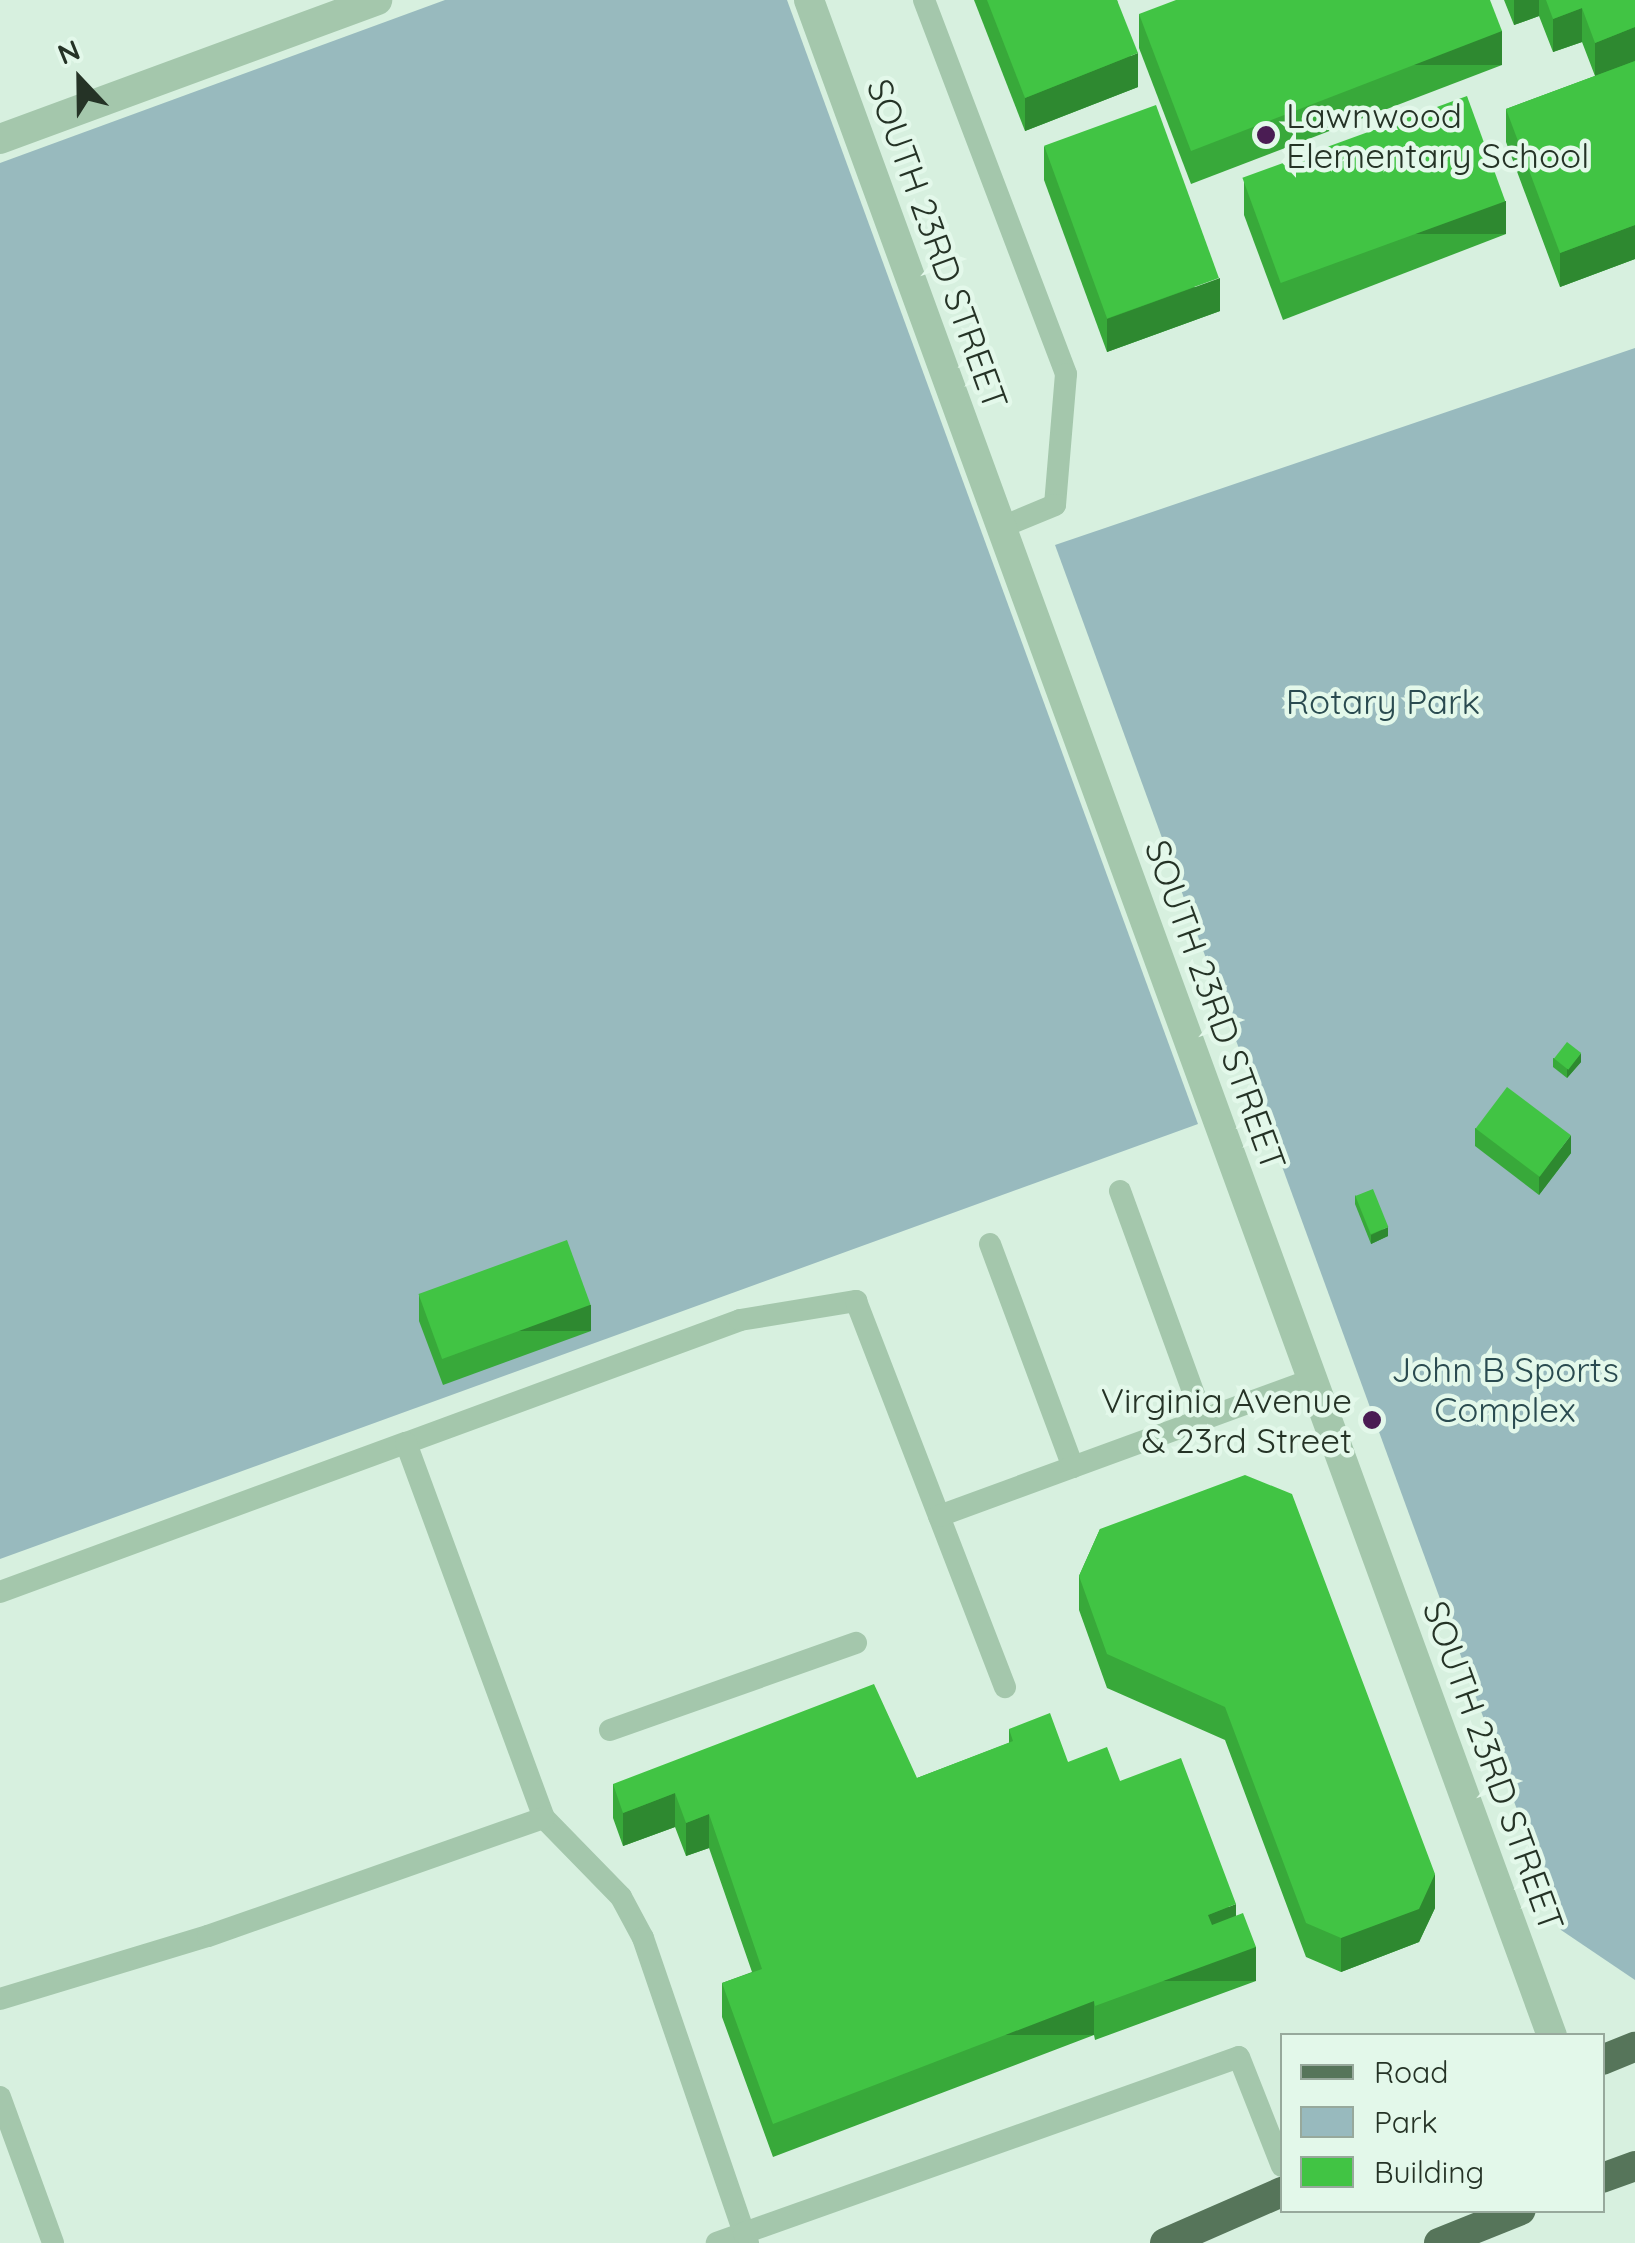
<!DOCTYPE html>
<html>
<head>
<meta charset="utf-8">
<style>
  body { margin:0 }
  #map { position:relative; width:1635px; height:2243px; overflow:hidden; background:#d7f0df; font-family:Quicksand,sans-serif }
  div>[style] { position:absolute }
  [style*='--x'] { left:calc(var(--x)*1px); top:calc(var(--y)*1px); width:calc(var(--w)*1px); rotate:calc(var(--a)*1deg) }
  .green>* { inset:0; background:#98babe }
  .lane>* { height:22px; margin:-11px; padding:0 11px; transform-origin:11px; border-radius:11px; background:#a4c7ac }
  .street>* { height:30px; margin:-15px; padding:0 15px; transform-origin:15px; border-radius:15px; background:#a4c7ac }
  .primary>* { height:30px; margin:-15px; padding:0 15px; transform-origin:15px; border-radius:15px; background:#56755a }
  .wall>* { inset:0; background:#38a93a }
  .shaded-wall>* { inset:0; background:#2e8930; transform-origin:0 0 }
  .building>* { inset:0; background:#41c444; transform-origin:0 0 }
  .dots>* { width:28px; height:28px; translate:-50% -50%; box-sizing:border-box; border:5px solid #e3f8ea; border-radius:50% }
  span { translate:-50% -50%; white-space:nowrap; text-align:center; line-height:1.15; -webkit-text-stroke:9px #e3f8ea; paint-order:stroke }
  .poi-label { font-size:35px; color:#253326 }
  .left { translate:0 -50%; text-align:left }
  .right { translate:-100% -50%; text-align:right }
  .street-label { font-size:35px; color:#253326 }
  .park-label { font-size:35px; color:#2a4b50 }
  .legend { position:absolute; left:1280px; top:2033px; width:325px; height:180px; box-sizing:border-box; background:#e3f8ea; border:2px solid #97a99c; margin:0; padding:12px 18px; list-style:none; font-size:30px; color:#253326 }
  .legend li { display:flex; align-items:center; gap:20px; height:50px }
  .legend b { width:50px; border:2px solid #97a99c }
  .north { position:absolute; left:30px; top:30px; width:100px; height:100px; -webkit-text-stroke:8px #e3f8ea; paint-order:stroke; rotate:338deg; font-size:28px; font-weight:700; line-height:40px; text-align:center; color:#253326 }
  .north::after { content:''; display:block; margin:auto; width:35px; height:45px; background:#253326; clip-path:polygon(50% 0,100% 100%,50% 72%,0 100%) }
</style>
</head>
<body>
<div id="map">
  <div class="green">
    <i style="clip-path:polygon(445px 0,787px 0,1198px 1124px,0 1559px,0 163px)"></i>
    <i style="clip-path:polygon(1635px 348px,1635px 1980px,1561px 1930px,1055px 545px)"></i>
  </div>
  <div class="lane">
    <i style="--x:924;--y:0;--w:400;--a:69.2"></i>
    <i style="--x:1066;--y:374;--w:131;--a:94.8"></i>
    <i style="--x:1055;--y:505;--w:57;--a:157.5"></i>
    <i style="--x:1120;--y:1191;--w:243;--a:70"></i>
    <i style="--x:990;--y:1244;--w:238;--a:69.6"></i>
    <i style="--x:406;--y:1443;--w:356;--a:-20.2"></i>
    <i style="--x:740;--y:1320;--w:118;--a:-9.3"></i>
    <i style="--x:856;--y:1301;--w:414;--a:68.9"></i>
    <i style="--x:939;--y:1516;--w:398;--a:-20.1"></i>
    <i style="--x:0;--y:1592;--w:432;--a:-20.2"></i>
    <i style="--x:406;--y:1443;--w:400;--a:69.8"></i>
    <i style="--x:544;--y:1818;--w:110;--a:45.7"></i>
    <i style="--x:621;--y:1897;--w:47;--a:61.8"></i>
    <i style="--x:643;--y:1938;--w:312;--a:71.1"></i>
    <i style="--x:744;--y:2233;--w:29;--a:160"></i>
    <i style="--x:610;--y:1730;--w:261;--a:-19.5"></i>
    <i style="--x:0;--y:1999;--w:217;--a:-16.9"></i>
    <i style="--x:208;--y:1936;--w:356;--a:-19.4"></i>
    <i style="--x:0;--y:2097;--w:155;--a:70"></i>
    <i style="--x:748;--y:2243;--w:11;--a:-112"></i>
    <i style="--x:744;--y:2233;--w:525;--a:-19.57"></i>
    <i style="--x:1239;--y:2057;--w:117;--a:68.5"></i>
  </div>
  <div class="street">
    <i style="--x:809;--y:0;--w:2167;--a:69.95"></i>
    <i style="--x:0;--y:139;--w:402;--a:-20.2"></i>
  </div>
  <div class="primary">
    <i style="--x:1602;--y:2060;--w:35;--a:-22"></i>
    <i style="--x:1602;--y:2178;--w:35;--a:-20"></i>
    <i style="--x:1165;--y:2243;--w:128;--a:-23.6"></i>
    <i style="--x:1439;--y:2243;--w:88;--a:-21.9"></i>
  </div>
  <div class="wall">
    <i style="clip-path:polygon(974px 0,1117px 0,1138px 87px,1025px 131px)"></i>
    <i style="clip-path:polygon(1504px 0,1635px 0,1635px 259px,1560px 287px,1506px 142px,1506px 109px,1595px 76px,1582px 42px,1553px 52px,1539px 16px,1514px 25px)"></i>
    <i style="clip-path:polygon(1139px 14px,1502px 65px,1191px 184px,1139px 48px)"></i>
    <i style="clip-path:polygon(1044px 146px,1220px 311px,1107px 352px,1044px 180px)"></i>
    <i style="clip-path:polygon(1244px 182px,1506px 234px,1283px 320px,1244px 215px)"></i>
    <i style="clip-path:polygon(1553px 1058px,1581px 1062px,1567px 1078px,1553px 1067px)"></i>
    <i style="clip-path:polygon(1475px 1128px,1571px 1153px,1539px 1195px,1475px 1146px)"></i>
    <i style="clip-path:polygon(1355px 1195px,1388px 1236px,1371px 1244px,1355px 1204px)"></i>
    <i style="clip-path:polygon(419px 1295px,591px 1331px,443px 1385px,419px 1321px)"></i>
    <i style="clip-path:polygon(1100px 1529px,1435px 1908px,1419px 1942px,1341px 1972px,1306px 1957px,1225px 1740px,1107px 1688px,1079px 1610px,1079px 1576px)"></i>
    <i style="clip-path:polygon(1009px 1729px,1068px 1762px,1120px 1781px,1236px 1916px,1256px 1981px,1095px 2040px,1094px 2035px,773px 2157px,722px 2017px,722px 1983px,752px 1972px,709px 1848px,686px 1856px,675px 1827px,623px 1846px,613px 1818px,613px 1784px,917px 1778px,1009px 1743px)"></i>
  </div>
  <div class="shaded-wall">
    <i style="clip-path:polygon(1514px 0,1539px 0,1539px 16px,1514px 25px)"></i>
    <i style="clip-path:polygon(1582px 8px,1582px 42px,1553px 52px,1553px 19px)"></i>
    <i style="clip-path:polygon(1635px 27px,1635px 61px,1595px 76px,1595px 43px)"></i>
    <i style="left:1502px;top:31px;width:34px;height:333px;rotate:90deg"></i>
    <i style="clip-path:polygon(1138px 53px,1138px 87px,1025px 131px,1025px 98px)"></i>
    <i style="left:1506px;top:201px;width:33px;height:239px;rotate:90deg"></i>
    <i style="clip-path:polygon(1635px 225px,1635px 259px,1560px 287px,1560px 253px)"></i>
    <i style="clip-path:polygon(1220px 278px,1220px 311px,1107px 352px,1107px 319px)"></i>
    <i style="clip-path:polygon(1581px 1053px,1581px 1062px,1567px 1078px,1567px 1069px)"></i>
    <i style="clip-path:polygon(1571px 1135px,1571px 1153px,1539px 1195px,1539px 1177px)"></i>
    <i style="clip-path:polygon(1388px 1227px,1388px 1236px,1371px 1244px,1371px 1235px)"></i>
    <i style="left:591px;top:1305px;width:26px;height:158px;rotate:90deg"></i>
    <i style="clip-path:polygon(675px 1793px,675px 1827px,623px 1846px,623px 1813px)"></i>
    <i style="clip-path:polygon(709px 1814px,709px 1848px,686px 1856px,686px 1823px)"></i>
    <i style="clip-path:polygon(1435px 1874px,1435px 1908px,1419px 1942px,1341px 1972px,1341px 1938px)"></i>
    <i style="clip-path:polygon(1236px 1904px,1236px 1938px,1208px 1948px,1208px 1915px)"></i>
    <i style="left:1256px;top:1947px;width:34px;height:171px;rotate:90deg"></i>
    <i style="left:1094px;top:2001px;width:34px;height:344px;rotate:90deg"></i>
  </div>
  <div class="building">
    <i style="clip-path:polygon(987px 0,1117px 0,1138px 53px,1025px 98px)"></i>
    <i style="clip-path:polygon(1176px 0,1490px 0,1502px 31px,1191px 151px,1139px 14px)"></i>
    <i style="clip-path:polygon(1546px 0,1635px 0,1635px 27px,1595px 43px,1582px 8px,1553px 19px)"></i>
    <i style="clip-path:polygon(1635px 61px,1635px 225px,1560px 253px,1506px 109px)"></i>
    <i style="left:1467px;top:96px;width:112px;height:239px;rotate:70deg"></i>
    <i style="left:1156px;top:105px;width:184px;height:119px;rotate:70deg"></i>
    <i style="left:1567px;top:1042px;width:18px;height:21px;rotate:38deg"></i>
    <i style="left:1507px;top:1087px;width:80px;height:52px;rotate:37deg"></i>
    <i style="left:1373px;top:1189px;width:41px;height:19px;rotate:68deg"></i>
    <i style="left:567px;top:1240px;width:69px;height:158px;rotate:70deg"></i>
    <i style="clip-path:polygon(1245px 1475px,1292px 1494px,1435px 1874px,1419px 1909px,1341px 1938px,1306px 1923px,1225px 1707px,1107px 1654px,1079px 1576px,1100px 1529px)"></i>
    <i style="clip-path:polygon(874px 1684px,917px 1778px,1013px 1741px,1009px 1729px,1050px 1713px,1068px 1762px,1107px 1747px,1120px 1781px,1181px 1758px,1236px 1904px,1208px 1915px,1212px 1925px,1243px 1913px,1256px 1947px,1095px 2006px,1094px 2001px,773px 2124px,722px 1983px,762px 1969px,709px 1814px,686px 1823px,675px 1793px,623px 1813px,613px 1784px)"></i>
  </div>
  <div class="dots">
    <i style="left:1266px;top:135px;background:#4a1c53"></i>
    <i style="left:1372px;top:1420px;background:#4a1c53"></i>
  </div>
  <div class="poi-label">
    <span class="left" style="left:1286px;top:135px">Lawnwood<br>Elementary School</span>
    <span class="right" style="left:1352px;top:1420px">Virginia Avenue<br>&amp; 23rd Street</span>
  </div>
  <div class="street-label">
    <span style="left:938px;top:244px;rotate:70deg">SOUTH 23RD STREET</span>
    <span style="left:1216px;top:1005px;rotate:70deg">SOUTH 23RD STREET</span>
    <span style="left:1494px;top:1766px;rotate:70deg">SOUTH 23RD STREET</span>
  </div>
  <div class="park-label">
    <span style="left:1383px;top:701px">Rotary Park</span>
    <span style="left:1505px;top:1389px">John B Sports<br>Complex</span>
  </div>
  <ul class="legend">
  <li><b style="height:12px;background:#56755a"></b>Road</li>
  <li><b style="height:28px;background:#98babe"></b>Park</li>
  <li><b style="height:28px;background:#41c444"></b>Building</li>
  </ul>
  <div class="north">N</div>
</div>
</body>
</html>
